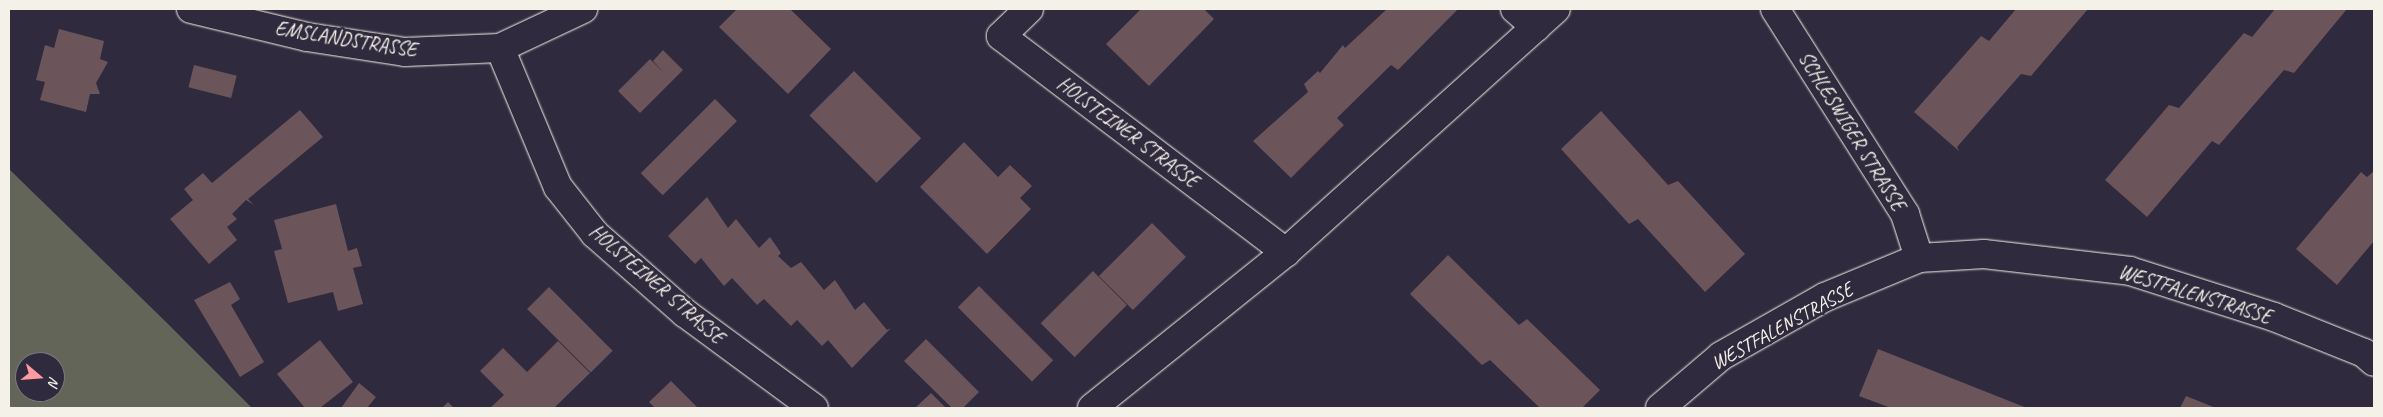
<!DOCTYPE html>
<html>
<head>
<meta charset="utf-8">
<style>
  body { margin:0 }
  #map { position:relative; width:2383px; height:417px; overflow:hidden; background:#2f2a3d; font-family:Caveat,sans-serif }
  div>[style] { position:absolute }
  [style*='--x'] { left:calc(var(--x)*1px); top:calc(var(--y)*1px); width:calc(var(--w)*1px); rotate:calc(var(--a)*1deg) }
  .green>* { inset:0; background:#626557 }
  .building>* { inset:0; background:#6b555a; transform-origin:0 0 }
  .roads { filter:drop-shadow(0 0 1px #f4f1e8) drop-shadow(0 0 1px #f4f1e8) }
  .minor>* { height:28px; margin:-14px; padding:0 14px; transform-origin:14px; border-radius:14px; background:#2f2a3d }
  span { translate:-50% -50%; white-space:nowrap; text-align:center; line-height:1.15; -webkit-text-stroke:5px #2f2a3d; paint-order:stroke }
  .street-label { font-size:20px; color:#f4f1e8 }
  .frame { position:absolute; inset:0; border:10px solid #f4f1e8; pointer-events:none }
  .north { position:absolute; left:15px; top:352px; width:50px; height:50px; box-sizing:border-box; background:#2f2a3d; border:1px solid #7e7a81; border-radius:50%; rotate:108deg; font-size:14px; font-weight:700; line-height:20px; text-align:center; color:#f4f1e8 }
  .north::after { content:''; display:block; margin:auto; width:18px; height:22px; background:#ff9aa2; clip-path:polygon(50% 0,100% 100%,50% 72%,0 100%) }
</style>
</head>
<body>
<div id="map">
  <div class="green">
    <i style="clip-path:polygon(evenodd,9px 169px,165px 321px,252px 408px,9px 408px,9px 169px,25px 362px,55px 362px,55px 392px,25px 392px,25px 362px)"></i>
  </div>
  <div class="building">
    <i style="clip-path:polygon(737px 9px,790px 9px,831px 49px,788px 94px,719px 27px)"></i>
    <i style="clip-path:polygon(1141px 9px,1204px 9px,1214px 19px,1149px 86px,1106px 44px)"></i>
    <i style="clip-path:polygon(1387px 9px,1458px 9px,1398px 70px,1391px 65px,1337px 118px,1344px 125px,1291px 178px,1253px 141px,1308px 92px,1304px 84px,1318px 71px,1320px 73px,1343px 45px,1345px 48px)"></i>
    <i style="clip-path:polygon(2016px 9px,2088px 9px,2031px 76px,2021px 74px,1957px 147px,1959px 151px,1914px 112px,1981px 36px,1989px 41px)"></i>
    <i style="clip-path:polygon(2275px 9px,2347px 9px,2294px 73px,2284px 70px,2219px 145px,2212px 141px,2147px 217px,2105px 180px,2169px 105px,2179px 108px,2244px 33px,2252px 37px)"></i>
    <i style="clip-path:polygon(59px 29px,104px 41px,100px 59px,108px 62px,96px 83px,100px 94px,90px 94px,86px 112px,40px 100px,45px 82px,36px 80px,45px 45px,54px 48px)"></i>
    <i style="clip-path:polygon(663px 50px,683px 70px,640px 113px,618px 91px,650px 59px,664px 73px,653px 61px)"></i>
    <i style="left:194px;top:65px;width:44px;height:23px;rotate:14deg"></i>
    <i style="left:854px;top:71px;width:95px;height:63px;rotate:45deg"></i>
    <i style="left:715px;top:99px;width:31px;height:105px;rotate:45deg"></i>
    <i style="clip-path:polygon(300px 110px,323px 137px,248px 199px,254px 205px,246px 200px,232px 214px,237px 219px,227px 227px,237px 240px,209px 264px,170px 219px,193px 200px,184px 189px,203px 173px,212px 183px)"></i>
    <i style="clip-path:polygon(1601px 111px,1668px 185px,1678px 181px,1745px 254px,1705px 292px,1638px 219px,1629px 224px,1561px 149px)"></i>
    <i style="clip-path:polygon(964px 142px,998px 177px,1010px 165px,1032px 186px,1020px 198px,1031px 209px,987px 254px,920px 187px)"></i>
    <i style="clip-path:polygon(2374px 171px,2374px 241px,2337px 285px,2296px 249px,2361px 172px,2367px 177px)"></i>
    <i style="clip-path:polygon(707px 197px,728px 228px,736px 219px,759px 248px,770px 237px,781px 253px,778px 256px,791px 268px,801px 262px,824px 290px,835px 280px,855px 310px,864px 302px,887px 330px,891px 328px,852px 368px,828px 340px,822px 346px,797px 320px,791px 326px,764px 299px,757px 305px,732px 278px,724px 286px,701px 258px,695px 264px,668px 236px)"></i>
    <i style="clip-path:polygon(336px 204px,348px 251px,357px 248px,362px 266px,353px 268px,363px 304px,338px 311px,333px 292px,288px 303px,274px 251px,282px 249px,274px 220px)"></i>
    <i style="left:1152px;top:223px;width:48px;height:75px;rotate:45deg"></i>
    <i style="clip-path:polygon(1448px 255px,1519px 325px,1527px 319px,1600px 390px,1582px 408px,1540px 408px,1490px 360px,1482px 365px,1410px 294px)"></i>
    <i style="left:1093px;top:271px;width:48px;height:74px;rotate:45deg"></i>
    <i style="clip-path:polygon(230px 282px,240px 299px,231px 305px,264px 362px,240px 377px,194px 300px)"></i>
    <i style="left:979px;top:286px;width:105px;height:30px;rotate:45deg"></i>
    <i style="left:549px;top:287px;width:90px;height:31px;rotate:45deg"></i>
    <i style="clip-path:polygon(926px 339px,979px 392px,963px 408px,952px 408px,904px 361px)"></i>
    <i style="clip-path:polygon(320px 340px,353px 382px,320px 408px,305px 408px,277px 374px)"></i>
    <i style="clip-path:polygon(558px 341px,590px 373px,554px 408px,490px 408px,504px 395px,480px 371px,503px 348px,527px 372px)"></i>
    <i style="clip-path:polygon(1878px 349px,2027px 408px,1891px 408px,1859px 396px)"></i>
    <i style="clip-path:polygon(671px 381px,698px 408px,655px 408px,649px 402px)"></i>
    <i style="clip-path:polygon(359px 383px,376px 397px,367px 408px,341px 408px)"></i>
    <i style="clip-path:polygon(931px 393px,946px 408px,915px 408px)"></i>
    <i style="clip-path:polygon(2186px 396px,2216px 408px,2180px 408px)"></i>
    <i style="clip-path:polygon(448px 402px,454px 408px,442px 408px)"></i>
  </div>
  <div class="roads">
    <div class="minor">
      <i style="--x:191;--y:9;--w:119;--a:13.6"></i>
      <i style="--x:307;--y:37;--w:99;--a:8.7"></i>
      <i style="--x:405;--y:52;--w:95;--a:-2.4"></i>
      <i style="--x:500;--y:48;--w:92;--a:-25.2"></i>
      <i style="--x:1029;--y:9;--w:39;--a:136"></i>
      <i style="--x:1001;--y:36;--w:358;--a:37.2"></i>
      <i style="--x:1515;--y:9;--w:28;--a:41"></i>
      <i style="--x:1775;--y:9;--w:243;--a:57.6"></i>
      <i style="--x:1905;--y:214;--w:46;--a:72.3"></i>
      <i style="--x:500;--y:48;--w:151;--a:67.4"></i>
      <i style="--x:558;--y:187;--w:60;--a:51.8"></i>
      <i style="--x:595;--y:234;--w:120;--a:41.3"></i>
      <i style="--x:685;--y:313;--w:160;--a:36.4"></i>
      <i style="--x:1092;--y:408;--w:249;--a:-38.8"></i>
      <i style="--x:1286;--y:252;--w:363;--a:-42"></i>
      <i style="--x:1660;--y:408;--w:80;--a:-40.4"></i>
      <i style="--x:1721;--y:356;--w:120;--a:-29.6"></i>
      <i style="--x:1825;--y:297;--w:102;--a:-22.5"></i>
      <i style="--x:1919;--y:258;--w:65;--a:-3.5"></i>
      <i style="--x:1984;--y:254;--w:147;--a:6.6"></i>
      <i style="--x:2130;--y:271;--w:151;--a:17.7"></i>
      <i style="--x:2274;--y:317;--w:97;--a:21.8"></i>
      <i style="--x:2364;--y:353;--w:13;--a:42"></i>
    </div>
  </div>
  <div class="street-label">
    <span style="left:346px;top:39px;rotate:9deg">EMSLANDSTRASSE</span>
    <span style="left:1852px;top:131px;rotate:58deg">SCHLESWIGER STRASSE</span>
    <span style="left:1128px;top:132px;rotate:37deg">HOLSTEINER STRASSE</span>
    <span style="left:657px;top:284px;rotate:41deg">HOLSTEINER STRASSE</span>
    <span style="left:2195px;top:294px;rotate:17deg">WESTFALENSTRASSE</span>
    <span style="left:1782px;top:326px;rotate:-29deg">WESTFALENSTRASSE</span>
  </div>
  <div class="frame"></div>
  <div class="north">N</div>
</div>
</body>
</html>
